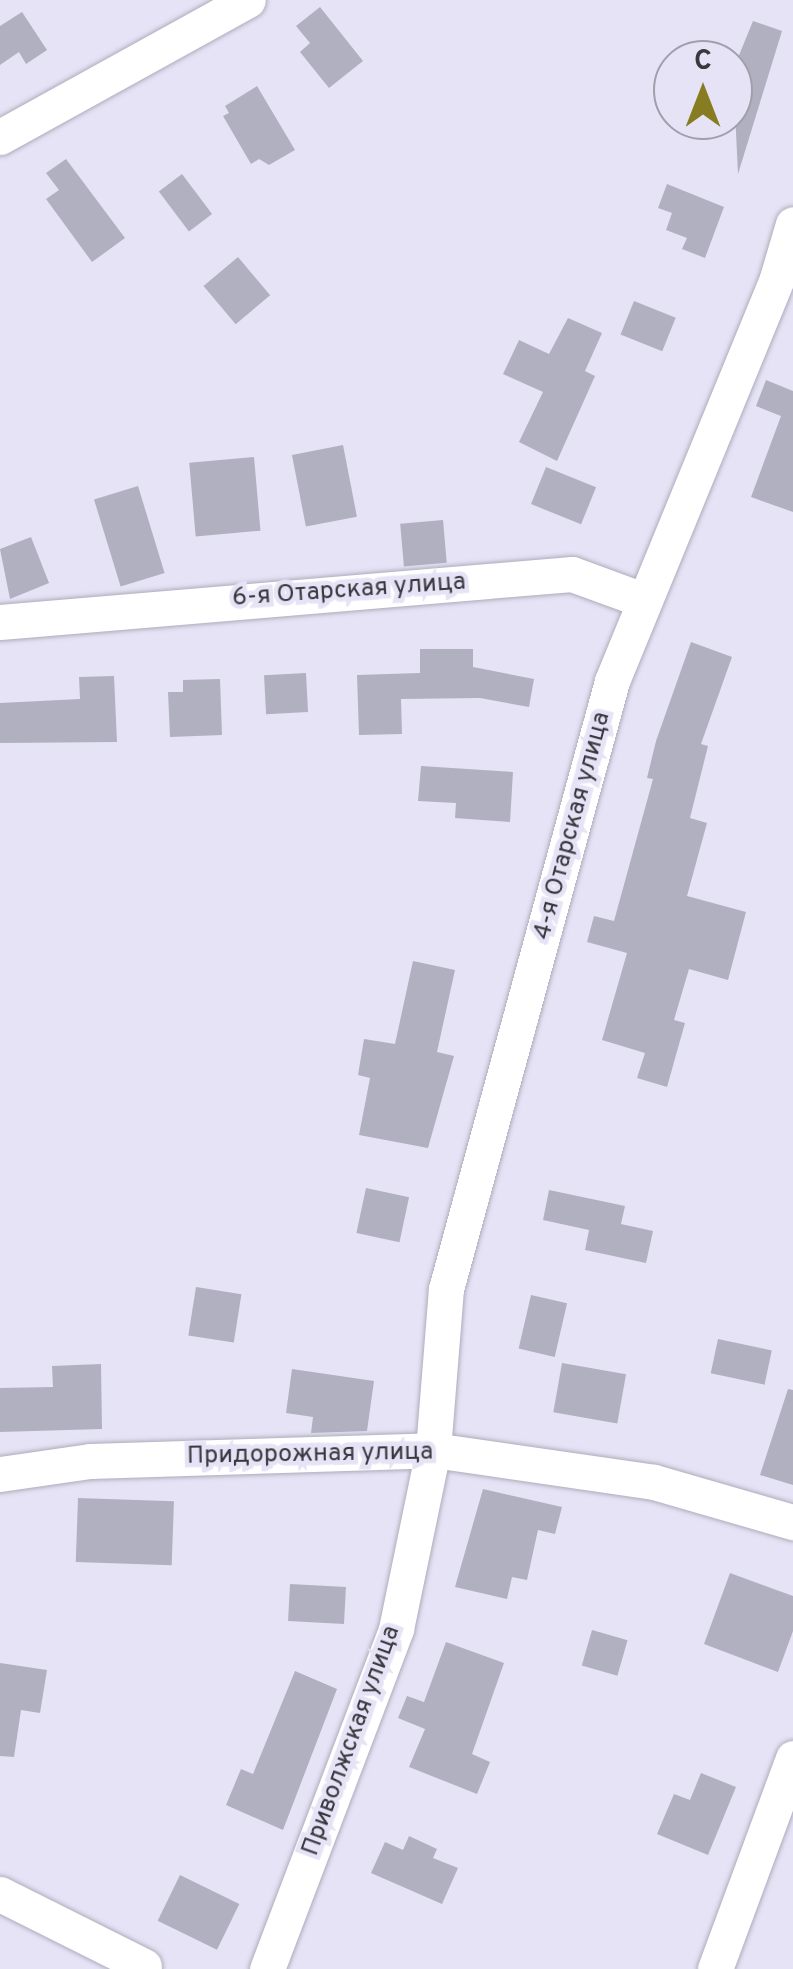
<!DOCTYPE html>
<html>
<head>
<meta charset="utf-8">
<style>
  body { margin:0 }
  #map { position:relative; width:793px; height:1969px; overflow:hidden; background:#e5e3f5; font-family:Overpass,sans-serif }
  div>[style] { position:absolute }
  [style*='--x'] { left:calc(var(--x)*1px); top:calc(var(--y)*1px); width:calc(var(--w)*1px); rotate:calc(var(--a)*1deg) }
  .building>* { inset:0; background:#b1b0c0; transform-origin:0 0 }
  .roads { filter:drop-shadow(0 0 2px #adacbc) drop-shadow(0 0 2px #adacbc) }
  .minor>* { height:35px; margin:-17.5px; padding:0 17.5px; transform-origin:17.5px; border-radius:17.5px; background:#fff }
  span { translate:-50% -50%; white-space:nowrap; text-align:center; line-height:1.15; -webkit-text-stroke:9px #e5e3f5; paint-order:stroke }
  .street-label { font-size:25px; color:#38383e }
  .north { position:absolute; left:653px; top:40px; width:100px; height:100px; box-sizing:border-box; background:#e5e3f5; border:2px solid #a09fac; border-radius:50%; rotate:0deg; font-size:28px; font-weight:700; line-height:40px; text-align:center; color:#38383e }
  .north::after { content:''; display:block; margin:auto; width:35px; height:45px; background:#887c22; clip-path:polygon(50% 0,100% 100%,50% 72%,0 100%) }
</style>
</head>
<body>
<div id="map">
  <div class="building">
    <i style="clip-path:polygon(320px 7px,363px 61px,329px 88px,300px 52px,310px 43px,296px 26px)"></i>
    <i style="clip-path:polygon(22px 12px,47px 50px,26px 64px,19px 52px,0 65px,0 26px)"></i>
    <i style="clip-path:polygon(753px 21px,782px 31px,738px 174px,733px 70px)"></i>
    <i style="clip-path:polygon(257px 86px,295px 150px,269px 165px,259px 159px,251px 164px,223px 116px,229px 113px,225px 106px)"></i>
    <i style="clip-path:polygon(66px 159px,125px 238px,92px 262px,46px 199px,59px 190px,46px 173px)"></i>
    <i style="left:182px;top:174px;width:50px;height:29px;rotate:53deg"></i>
    <i style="clip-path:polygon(667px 184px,724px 207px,705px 258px,682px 249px,687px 238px,666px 230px,672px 213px,658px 208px)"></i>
    <i style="left:238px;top:257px;width:50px;height:45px;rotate:50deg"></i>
    <i style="left:634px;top:301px;width:45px;height:36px;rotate:22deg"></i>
    <i style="clip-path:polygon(568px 318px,602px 333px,585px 371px,595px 376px,557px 461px,519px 442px,543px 392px,503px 374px,519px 340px,549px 354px)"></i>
    <i style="clip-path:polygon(766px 380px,793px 391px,793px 512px,751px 497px,781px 416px,756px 406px)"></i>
    <i style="left:343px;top:445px;width:73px;height:52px;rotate:79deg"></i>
    <i style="left:254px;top:457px;width:74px;height:65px;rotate:85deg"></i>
    <i style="left:546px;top:467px;width:54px;height:40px;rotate:22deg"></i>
    <i style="left:138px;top:486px;width:91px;height:46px;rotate:73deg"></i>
    <i style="left:443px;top:520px;width:43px;height:43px;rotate:85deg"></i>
    <i style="clip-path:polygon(31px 537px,49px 583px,10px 599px,0 549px)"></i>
    <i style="clip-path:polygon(691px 642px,732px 657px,701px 744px,708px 746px,690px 818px,707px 823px,687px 896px,746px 912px,728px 980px,689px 969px,674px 1020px,685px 1023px,667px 1087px,637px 1078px,645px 1053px,602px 1040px,627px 953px,587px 942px,594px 916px,614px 921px,653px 779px,647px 778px,656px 741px)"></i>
    <i style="clip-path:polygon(420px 649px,473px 649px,473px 667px,534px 679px,529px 707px,480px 698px,401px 699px,402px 734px,359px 735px,357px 675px,420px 673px)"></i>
    <i style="left:306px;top:673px;width:39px;height:42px;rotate:87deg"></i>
    <i style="clip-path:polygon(114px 676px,117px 742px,0 743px,0 703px,80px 699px,79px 677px)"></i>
    <i style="clip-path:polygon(220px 679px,222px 735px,170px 737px,168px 692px,183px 692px,183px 680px)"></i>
    <i style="clip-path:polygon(421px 766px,513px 772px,510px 822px,455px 818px,456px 803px,418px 801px)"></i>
    <i style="clip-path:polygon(413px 961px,455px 970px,437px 1052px,454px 1056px,428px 1148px,359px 1135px,370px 1078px,358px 1075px,364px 1039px,395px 1044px)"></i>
    <i style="left:366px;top:1188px;width:44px;height:46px;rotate:12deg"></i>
    <i style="clip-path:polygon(549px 1190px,625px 1206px,621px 1224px,653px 1231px,646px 1263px,585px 1250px,589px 1230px,543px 1220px)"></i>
    <i style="left:196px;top:1287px;width:46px;height:49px;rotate:9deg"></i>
    <i style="left:531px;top:1295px;width:37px;height:55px;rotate:13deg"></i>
    <i style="left:718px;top:1339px;width:55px;height:35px;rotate:12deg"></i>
    <i style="left:562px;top:1363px;width:65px;height:50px;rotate:10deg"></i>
    <i style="clip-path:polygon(101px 1364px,102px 1429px,0 1432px,0 1388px,53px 1387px,52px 1366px)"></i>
    <i style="clip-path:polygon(292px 1369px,374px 1381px,367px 1431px,311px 1433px,313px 1417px,286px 1413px)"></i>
    <i style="clip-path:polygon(788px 1389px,793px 1390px,793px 1485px,760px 1475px)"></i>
    <i style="clip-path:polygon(483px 1489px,562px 1507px,555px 1534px,538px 1530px,527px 1580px,512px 1577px,507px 1599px,455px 1587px)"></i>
    <i style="left:78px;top:1498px;width:96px;height:64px;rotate:2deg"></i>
    <i style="clip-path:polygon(730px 1573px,793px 1596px,793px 1631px,778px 1672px,704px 1644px)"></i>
    <i style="left:290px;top:1584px;width:56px;height:37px;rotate:3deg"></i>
    <i style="left:592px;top:1630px;width:37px;height:37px;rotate:16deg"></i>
    <i style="clip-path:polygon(446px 1642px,504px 1663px,472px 1754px,490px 1762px,477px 1794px,409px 1767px,425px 1729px,398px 1718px,407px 1696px,424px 1702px)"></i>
    <i style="clip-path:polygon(0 1663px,47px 1670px,40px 1713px,21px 1710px,14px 1757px,0 1756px)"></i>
    <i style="clip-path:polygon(295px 1671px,337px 1689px,283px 1830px,226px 1805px,241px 1769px,253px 1774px)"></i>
    <i style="clip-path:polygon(701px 1773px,736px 1787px,708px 1855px,657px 1834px,674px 1794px,690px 1800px)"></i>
    <i style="clip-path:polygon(409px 1836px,437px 1849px,433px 1858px,458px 1868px,442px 1904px,371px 1873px,385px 1842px,403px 1850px)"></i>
    <i style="left:180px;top:1875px;width:66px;height:51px;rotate:26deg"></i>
  </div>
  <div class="roads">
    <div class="minor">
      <i style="--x:0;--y:137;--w:283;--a:-28.9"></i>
      <i style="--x:0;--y:622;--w:574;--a:-4.8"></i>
      <i style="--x:572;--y:574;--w:76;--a:20.1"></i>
      <i style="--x:0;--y:1474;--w:91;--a:-8.2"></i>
      <i style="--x:90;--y:1461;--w:343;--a:-1.8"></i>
      <i style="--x:433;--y:1450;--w:223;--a:8.2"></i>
      <i style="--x:654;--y:1482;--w:145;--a:16.1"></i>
      <i style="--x:0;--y:1894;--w:161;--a:26.6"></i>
      <i style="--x:267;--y:1969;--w:364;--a:-69.2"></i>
      <i style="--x:396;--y:1629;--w:183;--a:-78.3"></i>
      <i style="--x:433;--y:1450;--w:162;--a:-85.4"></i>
      <i style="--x:446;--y:1289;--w:630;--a:-74.73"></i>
      <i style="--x:612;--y:681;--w:435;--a:-67.7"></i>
      <i style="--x:777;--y:278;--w:56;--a:-73.5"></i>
      <i style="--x:715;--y:1969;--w:225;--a:-69.7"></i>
    </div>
  </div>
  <div class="street-label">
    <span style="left:349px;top:591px;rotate:-4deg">6-я Отарская улица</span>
    <span style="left:573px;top:826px;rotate:-75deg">4-я Отарская улица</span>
    <span style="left:310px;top:1455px;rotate:-1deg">Придорожная улица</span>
    <span style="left:352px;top:1741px;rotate:-70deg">Приволжская улица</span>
  </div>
  <div class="north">С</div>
</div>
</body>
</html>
